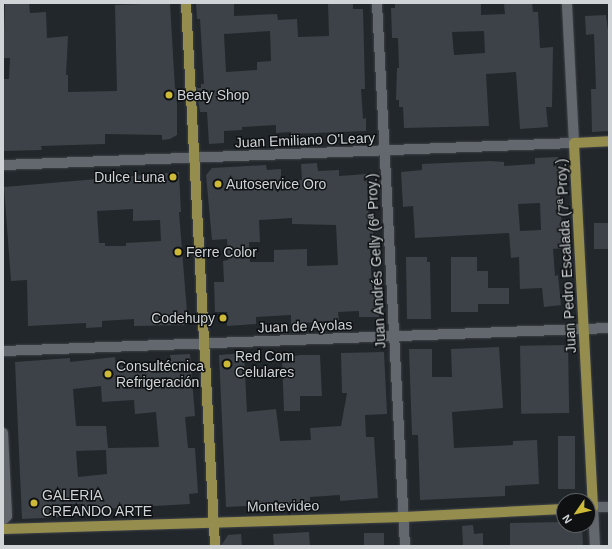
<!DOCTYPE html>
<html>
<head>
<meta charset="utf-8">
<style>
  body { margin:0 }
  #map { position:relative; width:612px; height:549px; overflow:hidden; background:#22272c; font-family:Helvetica,sans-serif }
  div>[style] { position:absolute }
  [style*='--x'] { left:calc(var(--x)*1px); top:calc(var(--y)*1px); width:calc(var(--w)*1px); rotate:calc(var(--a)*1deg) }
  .building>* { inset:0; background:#3c4247; transform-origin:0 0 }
  .roads { filter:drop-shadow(0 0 1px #3f4347) drop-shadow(0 0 1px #3f4347) }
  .minor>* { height:10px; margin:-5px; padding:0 5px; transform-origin:5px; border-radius:5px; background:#62686d }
  .major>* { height:10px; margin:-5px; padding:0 5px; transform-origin:5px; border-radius:5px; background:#958d4e }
  .dots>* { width:11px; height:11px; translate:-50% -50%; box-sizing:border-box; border:2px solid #0e1012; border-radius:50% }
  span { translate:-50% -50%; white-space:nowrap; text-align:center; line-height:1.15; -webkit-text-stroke:3px #0e1012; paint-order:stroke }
  .poi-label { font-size:14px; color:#d0d4d7 }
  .left { translate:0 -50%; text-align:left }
  .right { translate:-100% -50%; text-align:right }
  .street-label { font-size:14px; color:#d0d4d7 }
  .frame { position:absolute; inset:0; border:4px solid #d0d4d7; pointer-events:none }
  .north { position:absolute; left:556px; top:493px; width:40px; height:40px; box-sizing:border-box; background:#0e1012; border:1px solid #5c5e61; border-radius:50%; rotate:236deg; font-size:11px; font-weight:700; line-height:16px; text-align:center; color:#d0d4d7 }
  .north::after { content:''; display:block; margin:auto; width:14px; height:18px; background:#cdb938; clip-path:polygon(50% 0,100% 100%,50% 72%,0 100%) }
</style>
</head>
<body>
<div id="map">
  <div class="building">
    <i style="clip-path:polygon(5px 3px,29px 3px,30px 13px,46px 12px,47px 38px,68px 36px,66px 75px,68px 75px,68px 92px,117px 91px,115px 5px,170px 3px,175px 89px,184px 89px,185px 100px,177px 100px,177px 135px,170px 139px,162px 140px,162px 135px,105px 134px,105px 144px,41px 146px,42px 150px,3px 151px,3px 79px,9px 79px,10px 58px,3px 58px)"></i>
    <i style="clip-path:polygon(evenodd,196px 3px,234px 3px,234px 16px,277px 14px,278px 20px,297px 19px,298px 37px,329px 36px,328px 3px,353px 3px,353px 9px,363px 9px,365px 89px,361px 89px,363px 119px,366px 118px,366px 131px,291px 134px,291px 132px,276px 133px,276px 125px,242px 127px,242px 130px,224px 131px,224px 143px,209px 144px,207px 112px,200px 112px,198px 99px,197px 88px,201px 88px,201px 84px,204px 84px,200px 19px,197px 19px,196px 3px,270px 31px,271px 61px,257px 62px,257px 70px,226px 72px,224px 34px,270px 31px)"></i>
    <i style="clip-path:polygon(evenodd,395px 3px,481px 3px,481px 15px,505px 14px,504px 3px,532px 3px,533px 12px,538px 12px,540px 48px,553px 47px,552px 107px,546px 107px,548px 127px,520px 129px,516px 72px,486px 74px,489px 126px,404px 128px,403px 107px,399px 107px,399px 100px,396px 100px,397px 68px,399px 68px,398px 38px,392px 38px,391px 8px,395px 8px,395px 3px,484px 31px,485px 53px,454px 55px,452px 32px,484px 31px)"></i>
    <i style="clip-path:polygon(606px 15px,609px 38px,609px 131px,592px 132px,591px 89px,596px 89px,594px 34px,586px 35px,585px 16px)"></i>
    <i style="clip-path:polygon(evenodd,558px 157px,563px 248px,553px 249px,555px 276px,558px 275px,561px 305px,544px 307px,542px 288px,520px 289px,519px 257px,511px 258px,509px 233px,415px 238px,413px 206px,403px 207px,401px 172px,422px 170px,422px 164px,490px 161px,504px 162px,504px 166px,535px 164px,535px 158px,558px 157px,540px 203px,541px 230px,520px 231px,518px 204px,540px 203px)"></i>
    <i style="clip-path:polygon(evenodd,317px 163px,318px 171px,339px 170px,339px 176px,367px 174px,369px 227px,373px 227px,373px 241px,370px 248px,372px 288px,378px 288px,379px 317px,359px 317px,359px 311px,338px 312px,339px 320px,291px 324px,291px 315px,256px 317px,256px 324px,227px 326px,227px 312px,215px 312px,214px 282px,224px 282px,223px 261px,228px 260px,227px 239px,212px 240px,206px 175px,212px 168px,266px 165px,267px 170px,281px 169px,281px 181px,302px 180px,301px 164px,317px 163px,292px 218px,292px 224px,336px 225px,338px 265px,307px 266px,307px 249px,274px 250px,274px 262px,250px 262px,249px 242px,260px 242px,259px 220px,292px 218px)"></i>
    <i style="clip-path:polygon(evenodd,179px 172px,181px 212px,179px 212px,188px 325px,134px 326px,134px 319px,102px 321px,102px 327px,86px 328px,86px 323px,28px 326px,27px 280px,11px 281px,4px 187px,179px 172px,133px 209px,133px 221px,160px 220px,161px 241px,126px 243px,126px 246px,105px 246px,105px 243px,99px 243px,97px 211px,133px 209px)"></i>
    <i style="left:594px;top:223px;width:15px;height:26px"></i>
    <i style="clip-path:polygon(406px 257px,427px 257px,427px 262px,430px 262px,431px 319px,407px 319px)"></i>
    <i style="clip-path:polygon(451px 257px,477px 257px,477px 271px,488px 271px,488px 288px,509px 288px,509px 304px,478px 304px,478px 312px,451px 312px)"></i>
    <i style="left:568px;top:345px;width:68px;height:48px;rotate:89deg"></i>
    <i style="clip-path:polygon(499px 347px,503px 408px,452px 412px,454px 448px,513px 445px,513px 441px,537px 440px,539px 484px,505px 486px,505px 496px,420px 500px,418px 435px,412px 435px,409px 349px,432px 349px,432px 377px,452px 377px,451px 349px)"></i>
    <i style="clip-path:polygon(384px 352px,387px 414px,365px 415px,366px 437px,374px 437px,378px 498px,340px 501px,340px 495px,310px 497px,310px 503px,226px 507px,219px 355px,244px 353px,247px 412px,276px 409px,280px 441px,311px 440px,310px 428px,341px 426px,347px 393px,342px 393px,341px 353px)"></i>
    <i style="clip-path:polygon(evenodd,190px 354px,195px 416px,185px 417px,188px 448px,195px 448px,198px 493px,189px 494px,190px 504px,84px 510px,83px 504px,61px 504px,62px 517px,22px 519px,15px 362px,70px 358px,70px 362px,115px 357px,116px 366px,153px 365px,153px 363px,171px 361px,170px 355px,190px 354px,101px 386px,102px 402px,134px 400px,135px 414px,156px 412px,159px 447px,108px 448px,106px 426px,76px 426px,73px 389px,101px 386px,190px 354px,106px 450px,107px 474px,78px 477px,76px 451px,106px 450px)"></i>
    <i style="clip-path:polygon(300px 355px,320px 355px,322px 396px,300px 396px,300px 411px,284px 411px,282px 358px)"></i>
    <i style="left:558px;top:436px;width:17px;height:53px"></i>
    <i style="clip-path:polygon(564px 522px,564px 525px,582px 525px,583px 546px,510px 546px,510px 523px)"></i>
    <i style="clip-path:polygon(473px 525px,474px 534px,483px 533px,483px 546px,463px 546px,462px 526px)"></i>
    <i style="clip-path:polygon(309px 532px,310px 546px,274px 546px,273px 534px)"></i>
    <i style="left:384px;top:533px;width:13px;height:20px;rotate:90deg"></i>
    <i style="clip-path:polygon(241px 534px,242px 546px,221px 546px,228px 535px)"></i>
  </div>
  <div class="roads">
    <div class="minor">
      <i style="--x:377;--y:3;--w:544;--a:87.05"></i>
      <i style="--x:3;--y:165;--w:571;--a:-2.21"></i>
      <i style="--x:574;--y:143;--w:140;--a:-92.9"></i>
      <i style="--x:3;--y:351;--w:606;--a:-2.17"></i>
      <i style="--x:3;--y:433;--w:83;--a:87.2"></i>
      <i style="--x:7;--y:516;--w:6;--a:135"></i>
      <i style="--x:595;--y:546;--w:39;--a:-93"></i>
      <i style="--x:593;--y:507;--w:16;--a:0"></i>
    </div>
    <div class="major">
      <i style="--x:186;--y:3;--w:544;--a:86.94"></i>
      <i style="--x:588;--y:507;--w:5;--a:0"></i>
      <i style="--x:593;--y:507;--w:364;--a:-93"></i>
      <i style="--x:574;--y:143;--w:35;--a:-3"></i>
      <i style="--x:3;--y:529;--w:401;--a:-1.7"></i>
      <i style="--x:404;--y:517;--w:160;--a:-2.9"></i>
    </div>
  </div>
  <div class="dots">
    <i style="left:169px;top:95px;background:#cdb938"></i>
    <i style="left:173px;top:177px;background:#cdb938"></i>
    <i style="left:218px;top:184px;background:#cdb938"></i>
    <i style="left:178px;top:252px;background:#cdb938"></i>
    <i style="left:223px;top:318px;background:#cdb938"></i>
    <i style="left:227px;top:364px;background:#cdb938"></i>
    <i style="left:108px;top:374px;background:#cdb938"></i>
    <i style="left:34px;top:503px;background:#cdb938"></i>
  </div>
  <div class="poi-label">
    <span class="left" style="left:177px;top:95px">Beaty Shop</span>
    <span class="right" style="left:165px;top:177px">Dulce Luna</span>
    <span class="left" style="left:226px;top:184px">Autoservice Oro</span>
    <span class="left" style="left:186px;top:252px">Ferre Color</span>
    <span class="right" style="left:215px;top:318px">Codehupy</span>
    <span class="left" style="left:235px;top:364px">Red Com<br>Celulares</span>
    <span class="left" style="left:116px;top:374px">Consultécnica<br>Refrigeración</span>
    <span class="left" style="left:42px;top:503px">GALERIA<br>CREANDO ARTE</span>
  </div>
  <div class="street-label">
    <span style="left:305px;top:140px;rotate:-2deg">Juan Emiliano O'Leary</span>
    <span style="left:566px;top:256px;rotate:-93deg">Juan Pedro Escalada (7ª Proy.)</span>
    <span style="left:376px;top:261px;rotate:-93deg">Juan Andrés Gelly (6ª Proy.)</span>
    <span style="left:305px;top:326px;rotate:-2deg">Juan de Ayolas</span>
    <span style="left:283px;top:506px;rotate:-1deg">Montevideo</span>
  </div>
  <div class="frame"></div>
  <div class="north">N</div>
</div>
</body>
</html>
